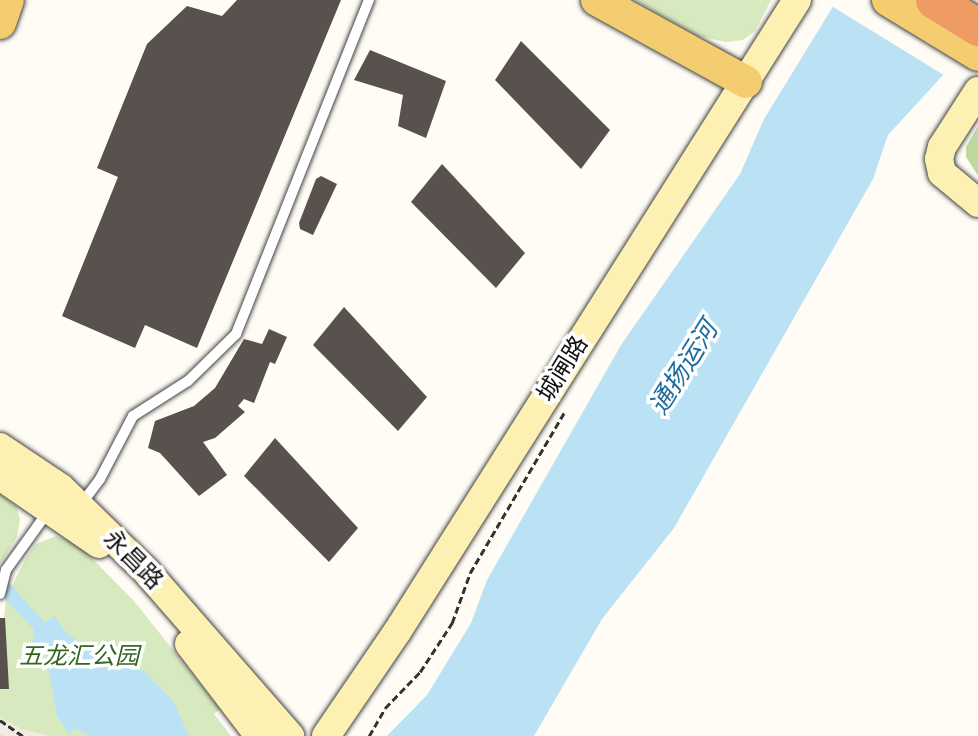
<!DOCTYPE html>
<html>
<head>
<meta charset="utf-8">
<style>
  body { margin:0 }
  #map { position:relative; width:978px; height:736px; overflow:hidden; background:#fffcf5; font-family:Bitter,"Noto Sans SC",serif }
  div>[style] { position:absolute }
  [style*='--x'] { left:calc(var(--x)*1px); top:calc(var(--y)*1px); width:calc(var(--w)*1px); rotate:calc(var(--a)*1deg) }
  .green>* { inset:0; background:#d7e9be }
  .forest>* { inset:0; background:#bcd99e }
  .plaza>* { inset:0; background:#f0ece2 }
  .water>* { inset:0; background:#bbe2f4 }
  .pier>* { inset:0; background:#fffcf5 }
  .building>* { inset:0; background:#59514d }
  .path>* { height:2.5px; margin-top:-1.25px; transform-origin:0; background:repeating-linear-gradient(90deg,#333 0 7px,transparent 0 10.5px) }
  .roads { filter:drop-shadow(0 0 2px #444) drop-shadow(0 0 2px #444) }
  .lane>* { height:10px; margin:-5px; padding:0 5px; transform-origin:5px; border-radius:5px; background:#fff }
  .secondary>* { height:28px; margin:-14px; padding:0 14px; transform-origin:14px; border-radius:14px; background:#fcf0b3 }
  .primary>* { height:32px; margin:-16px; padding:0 16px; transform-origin:16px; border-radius:16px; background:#f3cd70 }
  .highway>* { height:37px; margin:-18.5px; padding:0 18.5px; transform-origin:18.5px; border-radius:18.5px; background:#ef9c63 }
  span { translate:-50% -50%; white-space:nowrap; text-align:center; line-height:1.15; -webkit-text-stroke:7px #fff; paint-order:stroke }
  .street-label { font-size:24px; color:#111 }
  .park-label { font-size:24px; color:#346722; font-style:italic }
  .water-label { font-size:26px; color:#1d6da0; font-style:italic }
</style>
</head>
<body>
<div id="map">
  <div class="green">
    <i style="clip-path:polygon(635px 0,771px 0,755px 31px,743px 40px,726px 42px,698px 36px)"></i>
    <i style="clip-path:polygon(0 494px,17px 507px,20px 520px,17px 537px,0 564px)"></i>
    <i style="clip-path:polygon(56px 536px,77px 543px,134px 601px,220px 709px,214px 714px,231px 736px,0 736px,0 618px,4px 618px,6px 598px,26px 558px,36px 544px)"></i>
  </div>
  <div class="forest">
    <i style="clip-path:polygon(978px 126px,978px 176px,966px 157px,966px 147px)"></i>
  </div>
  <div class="plaza">
    <i style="clip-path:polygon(0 717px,21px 729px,49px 736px,4px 736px,0 734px)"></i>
  </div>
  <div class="water">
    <i style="clip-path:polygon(837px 0,978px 0,945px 73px,888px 135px,873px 179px,674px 528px,602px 619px,534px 736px,387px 736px,427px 695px,471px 623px,487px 580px,621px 345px,740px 174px,764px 119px)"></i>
    <i style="clip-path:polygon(0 573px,45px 623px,54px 616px,67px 633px,86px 647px,144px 671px,174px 702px,189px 736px,89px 736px,74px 728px,69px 735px,57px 716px,46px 656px,32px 647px,34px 630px,0 593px)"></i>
  </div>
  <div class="pier">
    <i style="clip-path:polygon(833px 0,978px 0,978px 24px,947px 77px,830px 5px)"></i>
  </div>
  <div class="building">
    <i style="clip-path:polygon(237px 0,341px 0,197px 348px,145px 325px,135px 348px,62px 316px,118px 177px,97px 168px,147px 44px,187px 6px,222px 16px)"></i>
    <i style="clip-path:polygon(521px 41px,610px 130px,581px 169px,495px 80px)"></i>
    <i style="clip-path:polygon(370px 50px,446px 81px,426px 138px,398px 126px,403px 95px,354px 80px)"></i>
    <i style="clip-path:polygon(442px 164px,525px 253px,496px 288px,411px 202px)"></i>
    <i style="clip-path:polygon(321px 176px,337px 184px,313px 235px,300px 229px,299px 223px,316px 179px)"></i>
    <i style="clip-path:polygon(344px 307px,427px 397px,398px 431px,313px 345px)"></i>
    <i style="clip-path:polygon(269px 329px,287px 337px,275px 364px,270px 362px,254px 403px,244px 399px,238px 406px,245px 412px,215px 438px,203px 442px,227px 475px,199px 496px,160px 453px,148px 448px,155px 421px,194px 406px,215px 388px,244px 339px,262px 344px)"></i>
    <i style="clip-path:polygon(275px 438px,358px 528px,329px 562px,244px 476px)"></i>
    <i style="clip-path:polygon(0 618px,5px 618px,9px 689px,0 689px)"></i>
  </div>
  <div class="path">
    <i style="--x:0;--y:720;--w:28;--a:35"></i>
    <i style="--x:369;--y:736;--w:32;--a:-60"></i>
    <i style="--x:385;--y:708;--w:50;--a:-45.8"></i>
    <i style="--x:420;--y:672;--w:59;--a:-56.9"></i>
    <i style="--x:452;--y:623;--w:53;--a:-70.2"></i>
    <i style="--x:470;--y:573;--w:188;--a:-59.6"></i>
  </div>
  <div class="roads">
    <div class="lane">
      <i style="--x:82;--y:503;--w:30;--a:-53"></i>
      <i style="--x:100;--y:479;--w:71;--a:-62.4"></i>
      <i style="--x:133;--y:416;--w:65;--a:-32.5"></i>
      <i style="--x:188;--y:381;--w:67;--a:-44.4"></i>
      <i style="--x:236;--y:334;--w:360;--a:-68.3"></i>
      <i style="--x:0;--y:594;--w:25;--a:-76"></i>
      <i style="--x:6;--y:570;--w:70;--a:-54.3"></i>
    </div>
    <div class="secondary">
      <i style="--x:978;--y:91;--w:67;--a:122.7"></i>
      <i style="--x:942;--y:147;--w:12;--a:104"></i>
      <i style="--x:939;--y:159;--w:14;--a:78"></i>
      <i style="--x:942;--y:173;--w:47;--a:39.8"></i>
      <i style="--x:0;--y:447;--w:73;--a:33.9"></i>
      <i style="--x:61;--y:488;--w:120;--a:44.3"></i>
      <i style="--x:147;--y:572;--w:218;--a:48.9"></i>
      <i style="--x:0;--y:476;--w:120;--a:34.5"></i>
      <i style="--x:189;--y:644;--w:116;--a:52.7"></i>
      <i style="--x:326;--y:736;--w:126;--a:-55.7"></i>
      <i style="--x:397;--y:632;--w:748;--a:-57.67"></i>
    </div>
    <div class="primary">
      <i style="--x:597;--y:0;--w:170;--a:28.8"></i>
      <i style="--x:888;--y:0;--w:105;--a:31.4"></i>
      <i style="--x:0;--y:23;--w:24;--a:-71"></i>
    </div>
    <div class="highway">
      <i style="--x:934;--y:0;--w:52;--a:31.5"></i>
    </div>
  </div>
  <div class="street-label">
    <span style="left:563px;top:369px;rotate:-58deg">城闸路</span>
    <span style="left:133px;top:560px;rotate:45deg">永昌路</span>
  </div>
  <div class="park-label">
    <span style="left:79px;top:657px">五龙汇公园</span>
  </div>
  <div class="water-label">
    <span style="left:684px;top:368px;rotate:-58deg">通扬运河</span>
  </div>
</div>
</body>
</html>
